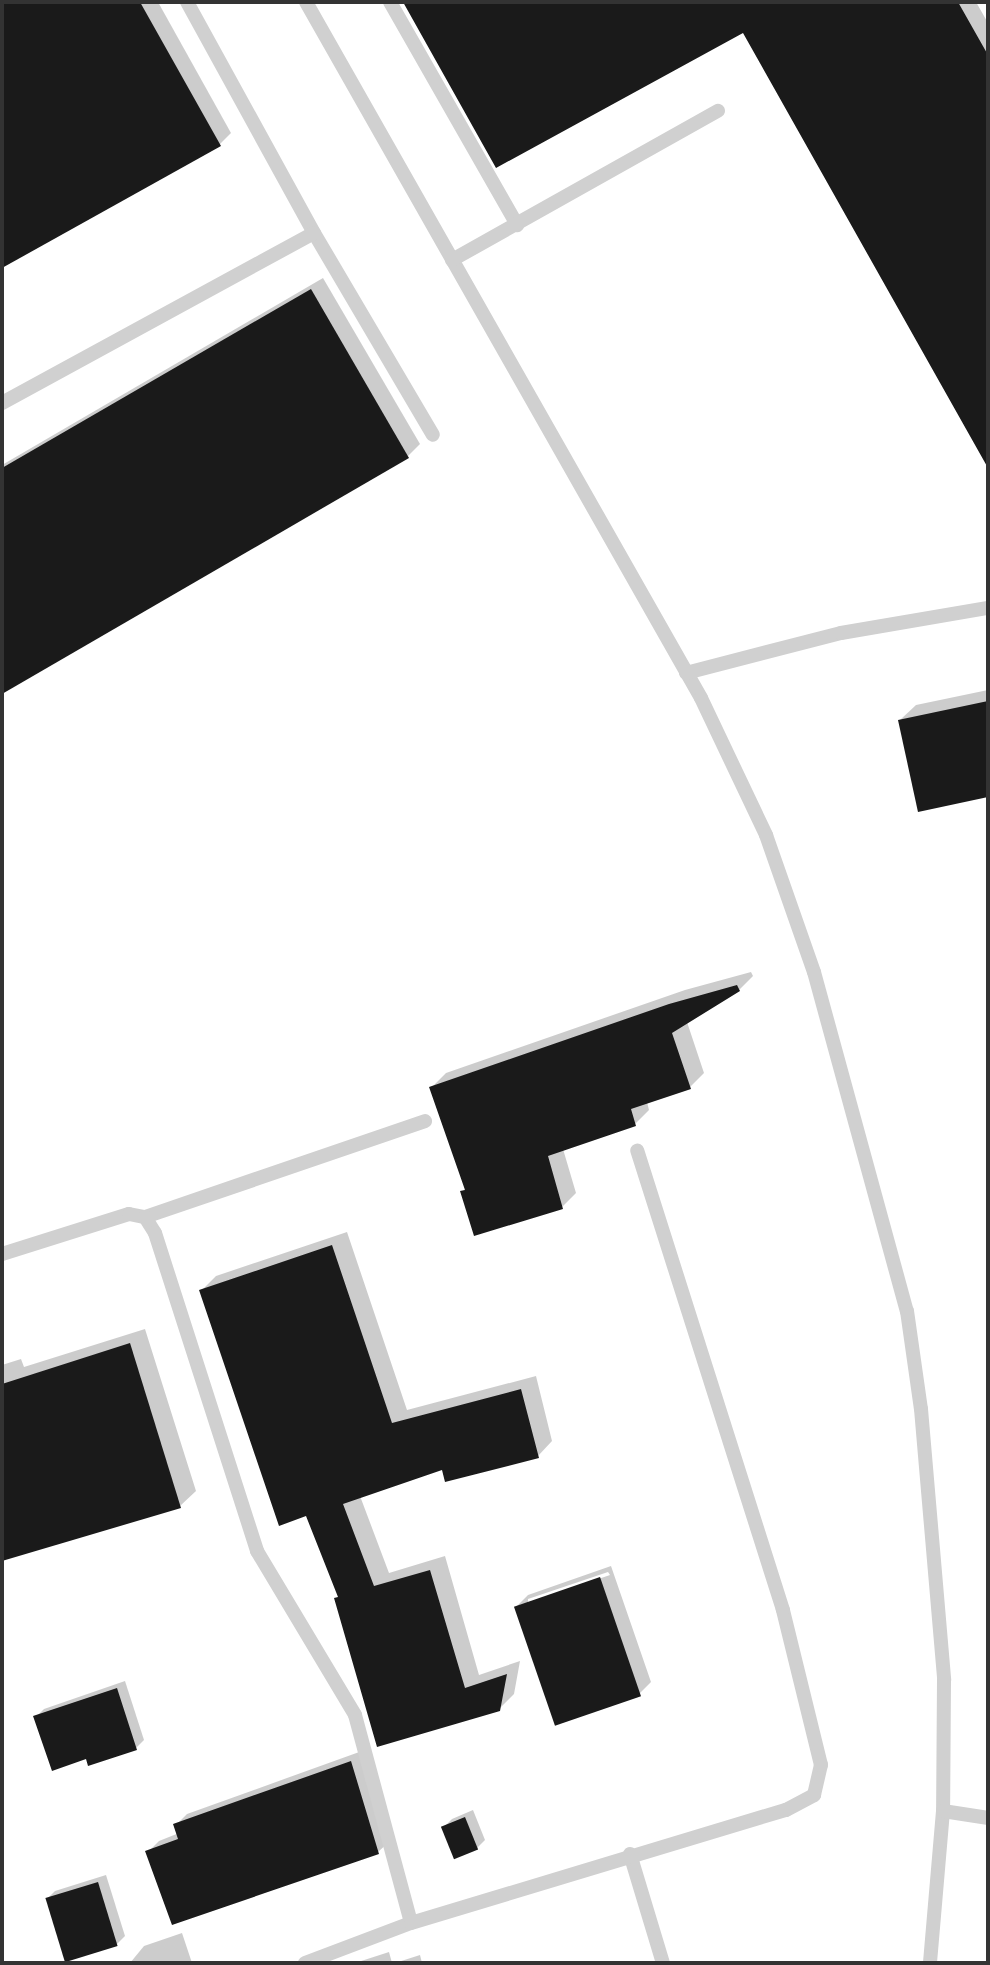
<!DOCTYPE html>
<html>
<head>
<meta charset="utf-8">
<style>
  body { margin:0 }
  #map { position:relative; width:990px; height:1965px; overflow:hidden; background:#fff; font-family:"DejaVu Sans",sans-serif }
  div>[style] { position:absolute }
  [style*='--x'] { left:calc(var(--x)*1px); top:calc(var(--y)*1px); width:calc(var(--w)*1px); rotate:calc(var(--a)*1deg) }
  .shadow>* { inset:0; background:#0003 }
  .building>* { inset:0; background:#1a1a1a; transform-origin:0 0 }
  .service>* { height:14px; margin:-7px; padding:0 7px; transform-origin:7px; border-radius:7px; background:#d0d0d0 }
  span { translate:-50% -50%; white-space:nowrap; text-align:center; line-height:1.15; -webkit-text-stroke:8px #fff; paint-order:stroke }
  .frame { position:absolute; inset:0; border:4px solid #333; pointer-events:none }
</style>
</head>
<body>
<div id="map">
  <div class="shadow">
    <i style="clip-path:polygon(2px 2px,158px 2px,231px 133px,219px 145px,2px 266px)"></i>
    <i style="clip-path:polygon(404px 2px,976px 2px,988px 23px,988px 464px,744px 30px)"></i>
    <i style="clip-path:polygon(323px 278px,420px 444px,408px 456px,2px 679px,2px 465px)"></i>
    <i style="clip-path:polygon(988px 690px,988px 795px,900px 720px,916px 705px)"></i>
    <i style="clip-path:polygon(751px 972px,753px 976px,739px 990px,687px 1022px,704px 1073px,690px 1087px,647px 1102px,649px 1110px,635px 1124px,563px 1149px,576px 1193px,562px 1207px,463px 1191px,466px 1188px,432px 1087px,446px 1073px,685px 990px)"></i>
    <i style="clip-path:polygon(347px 1232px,407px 1410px,536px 1376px,552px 1441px,538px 1456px,444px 1467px,360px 1496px,389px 1573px,445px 1556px,479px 1675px,520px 1661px,514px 1694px,499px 1709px,379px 1744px,339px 1596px,307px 1514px,201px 1291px,216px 1276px)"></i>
    <i style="clip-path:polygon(145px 1329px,196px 1491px,180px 1506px,2px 1559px,2px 1365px,21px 1359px,24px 1367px)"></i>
    <i style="clip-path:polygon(evenodd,611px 1566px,651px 1682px,639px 1694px,516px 1607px,528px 1595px,611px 1566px,608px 1572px,610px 1575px,528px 1603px,528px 1599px,608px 1572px)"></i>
    <i style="clip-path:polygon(125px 1681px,144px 1740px,136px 1748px,87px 1757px,36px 1717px,44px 1709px)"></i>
    <i style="clip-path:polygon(362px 1751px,390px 1841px,378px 1852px,173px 1923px,148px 1852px,159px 1841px,179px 1833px,176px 1825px,187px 1814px)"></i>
    <i style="clip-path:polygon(473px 1810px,485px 1840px,477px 1848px,444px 1827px,452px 1819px)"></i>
    <i style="clip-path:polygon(106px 1875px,125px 1936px,117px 1944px,47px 1899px,55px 1891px)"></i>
    <i style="clip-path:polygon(182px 1933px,192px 1963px,130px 1963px,144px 1946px)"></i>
    <i style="clip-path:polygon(389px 1952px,392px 1963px,355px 1963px)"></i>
    <i style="clip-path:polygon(420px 1955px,422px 1963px,395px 1963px)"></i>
  </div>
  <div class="building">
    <i style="clip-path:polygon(2px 2px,140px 2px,221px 146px,2px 268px)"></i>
    <i style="clip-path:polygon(403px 2px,958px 2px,988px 55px,988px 468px,743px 33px,496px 168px)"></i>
    <i style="clip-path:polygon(311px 289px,409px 458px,2px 694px,2px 468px)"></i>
    <i style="clip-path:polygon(988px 701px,988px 797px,918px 812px,898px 720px)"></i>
    <i style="clip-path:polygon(737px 985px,740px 991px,672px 1033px,691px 1089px,631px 1109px,636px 1126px,548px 1156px,563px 1209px,474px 1236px,460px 1191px,465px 1190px,429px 1087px,669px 1004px)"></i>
    <i style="clip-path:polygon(332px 1245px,392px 1423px,521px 1389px,539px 1458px,445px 1482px,442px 1470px,343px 1504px,374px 1586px,430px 1570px,465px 1688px,507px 1674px,500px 1711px,377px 1747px,334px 1598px,338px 1597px,306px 1516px,279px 1526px,199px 1290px)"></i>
    <i style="clip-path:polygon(130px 1343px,181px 1508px,2px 1561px,2px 1384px)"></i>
    <i style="left:600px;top:1577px;width:126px;height:91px;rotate:71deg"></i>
    <i style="clip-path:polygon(117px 1688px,137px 1750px,88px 1766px,86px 1759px,52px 1771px,33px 1716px)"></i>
    <i style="clip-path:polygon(351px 1761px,379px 1854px,172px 1925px,145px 1851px,178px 1839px,173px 1824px)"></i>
    <i style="left:465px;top:1817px;width:35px;height:26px;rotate:68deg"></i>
    <i style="left:98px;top:1882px;width:67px;height:55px;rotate:73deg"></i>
  </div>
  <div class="service">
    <i style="--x:187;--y:2;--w:264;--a:61.2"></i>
    <i style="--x:314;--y:233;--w:234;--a:59.5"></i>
    <i style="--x:306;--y:2;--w:800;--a:60.42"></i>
    <i style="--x:701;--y:698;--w:152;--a:64.6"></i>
    <i style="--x:766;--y:835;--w:145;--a:70.7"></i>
    <i style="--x:814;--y:972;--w:352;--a:74.7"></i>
    <i style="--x:907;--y:1311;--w:99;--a:81.9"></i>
    <i style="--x:921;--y:1409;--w:272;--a:85.1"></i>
    <i style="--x:944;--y:1680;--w:131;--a:90.4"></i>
    <i style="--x:943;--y:1811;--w:153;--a:94.9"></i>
    <i style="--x:390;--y:2;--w:257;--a:60.3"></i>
    <i style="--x:452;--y:260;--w:305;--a:-29.3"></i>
    <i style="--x:2;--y:403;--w:355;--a:-28.6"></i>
    <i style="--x:686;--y:673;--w:160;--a:-14.5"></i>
    <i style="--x:841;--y:633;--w:149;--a:-9.7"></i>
    <i style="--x:145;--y:1217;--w:296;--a:-18.9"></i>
    <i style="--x:2;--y:1254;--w:133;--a:-17.5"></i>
    <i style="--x:129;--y:1214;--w:16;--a:11"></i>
    <i style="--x:145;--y:1217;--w:19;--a:58"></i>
    <i style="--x:155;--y:1233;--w:334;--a:72.2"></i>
    <i style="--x:257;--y:1551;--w:191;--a:59.1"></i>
    <i style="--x:355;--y:1715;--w:215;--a:74.9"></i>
    <i style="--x:943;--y:1811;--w:46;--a:8.8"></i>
    <i style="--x:630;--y:1854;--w:114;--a:73.2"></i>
    <i style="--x:305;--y:1963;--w:113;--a:-20.7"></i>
    <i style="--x:411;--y:1923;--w:392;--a:-16.8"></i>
    <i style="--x:786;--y:1810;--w:32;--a:-28"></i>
    <i style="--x:814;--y:1795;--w:31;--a:-77"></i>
    <i style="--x:821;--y:1765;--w:160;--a:-103.8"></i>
    <i style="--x:783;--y:1610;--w:482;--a:-107.6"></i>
  </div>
  <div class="frame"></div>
</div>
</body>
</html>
